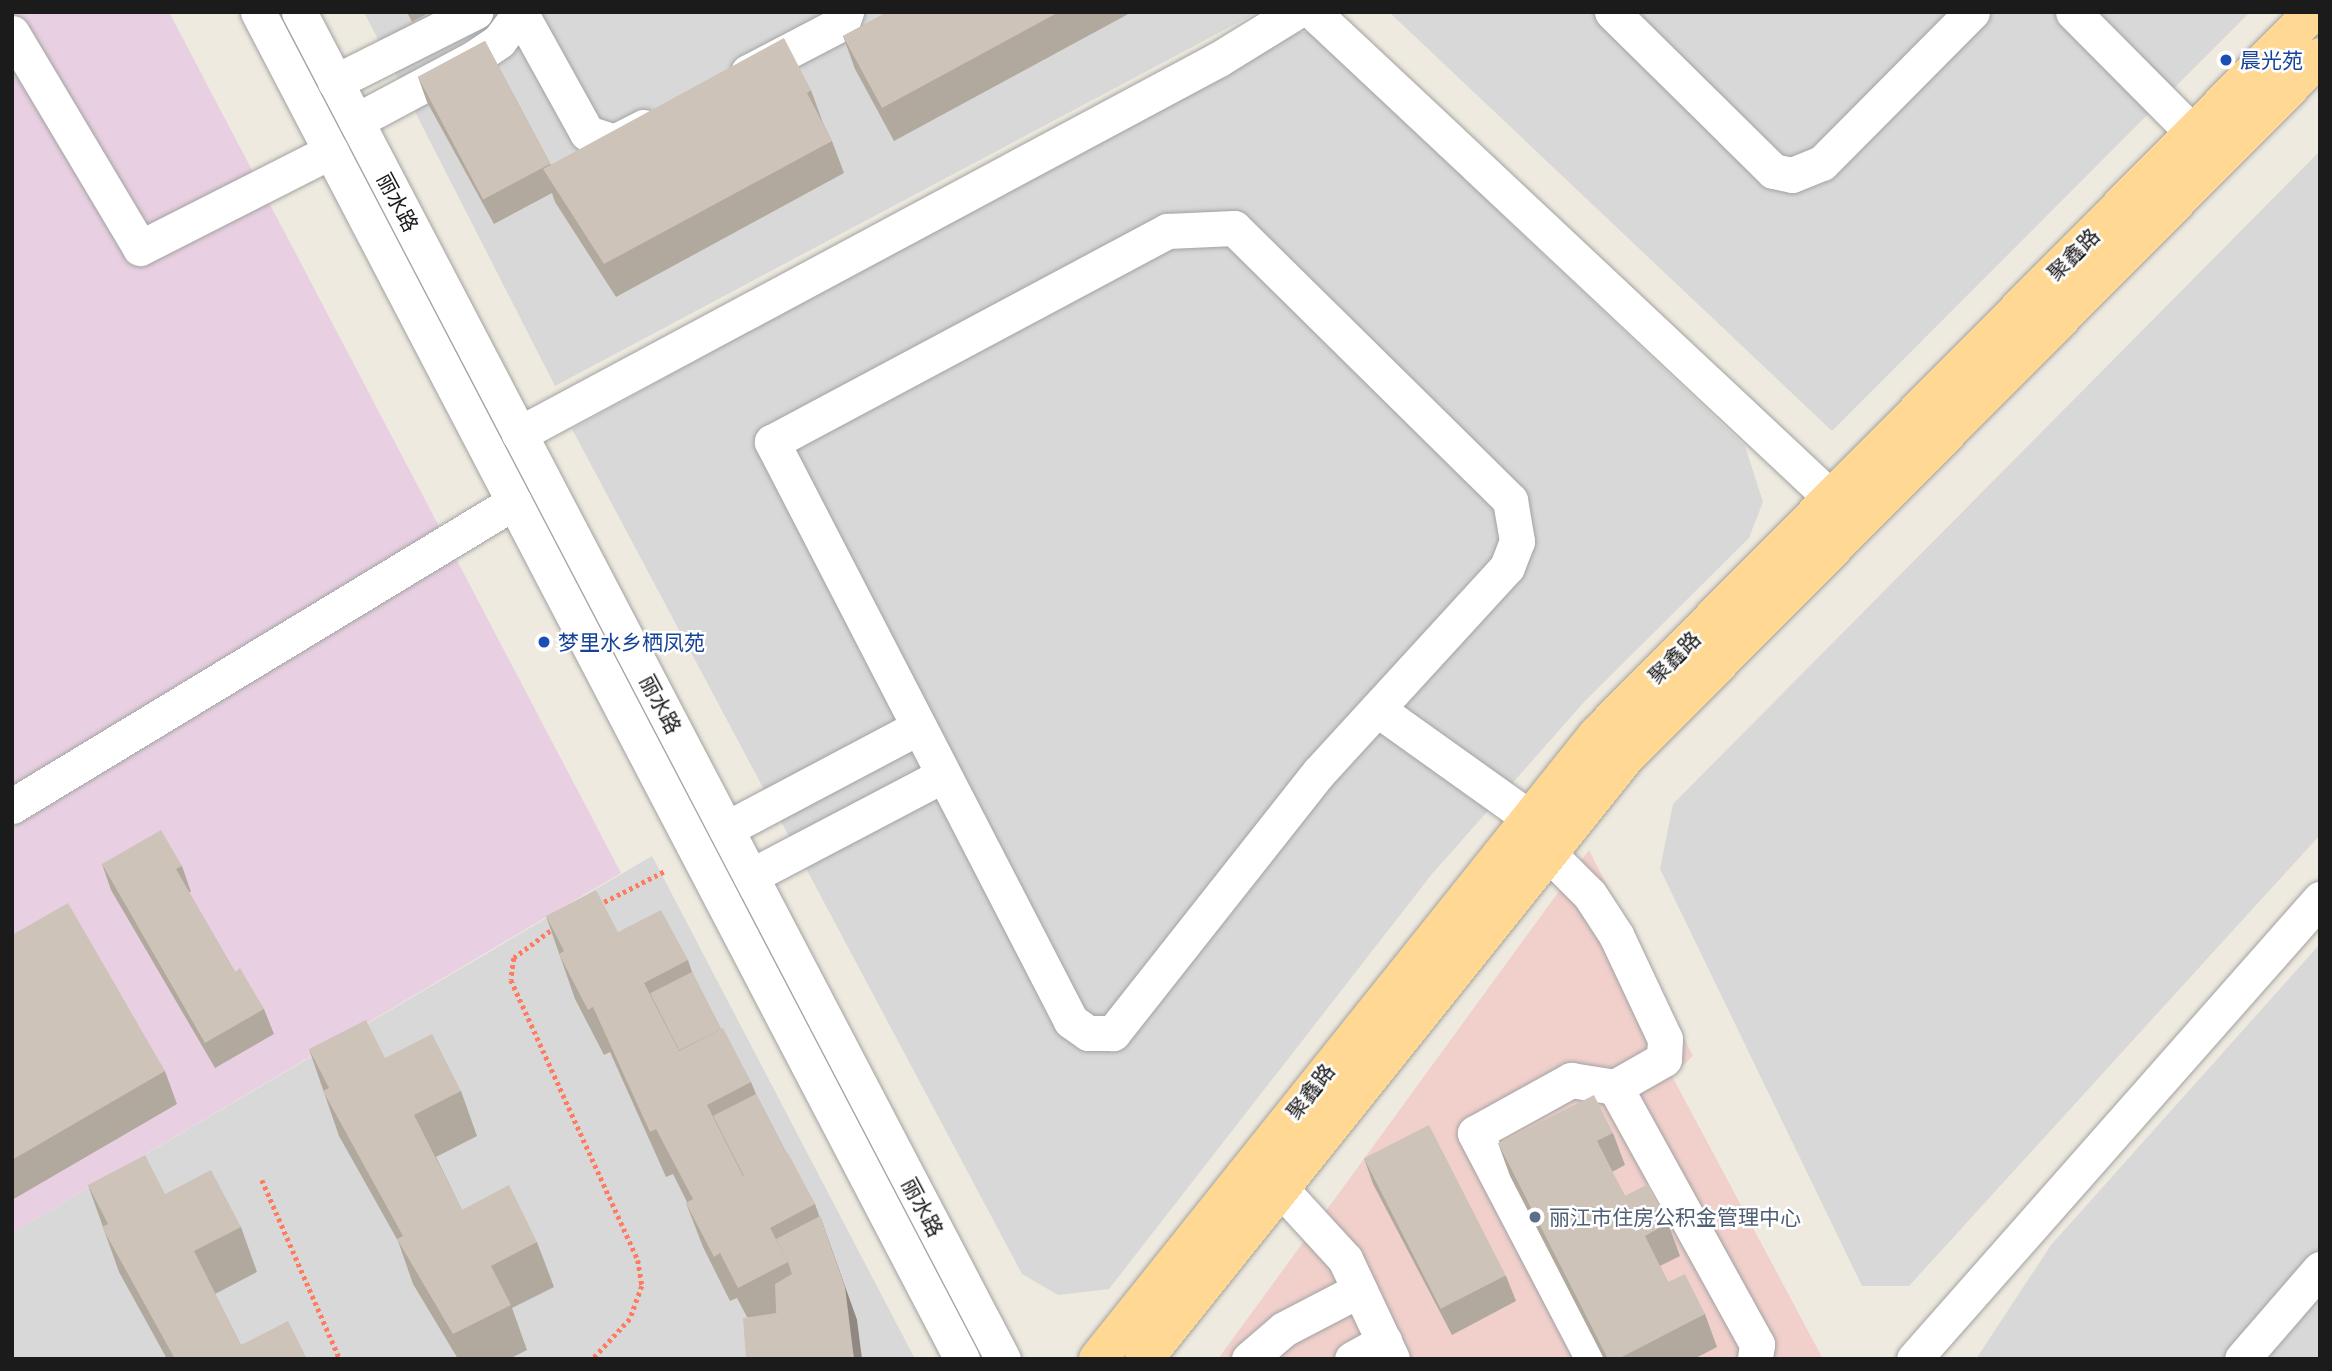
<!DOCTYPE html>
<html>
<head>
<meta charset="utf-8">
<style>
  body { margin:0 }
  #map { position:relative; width:2332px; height:1371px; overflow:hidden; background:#eeeadf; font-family:Lato,"Noto Sans SC",sans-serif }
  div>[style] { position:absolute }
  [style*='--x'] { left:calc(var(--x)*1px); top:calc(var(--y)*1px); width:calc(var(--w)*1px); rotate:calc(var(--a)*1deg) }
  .residential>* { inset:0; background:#d9d8d8 }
  .commercial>* { inset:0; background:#f1d0cc }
  .industrial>* { inset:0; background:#e8d0e2 }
  .path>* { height:4.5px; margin-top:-2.25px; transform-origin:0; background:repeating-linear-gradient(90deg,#ff7b5f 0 3.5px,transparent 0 7px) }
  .roads { filter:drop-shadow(0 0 2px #a2a2a2) drop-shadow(0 0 2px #a2a2a2) }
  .minor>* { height:35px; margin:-17.5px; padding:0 17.5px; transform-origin:17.5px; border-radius:17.5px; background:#fff }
  .major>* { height:38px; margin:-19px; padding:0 19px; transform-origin:19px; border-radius:19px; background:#ffd893 }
  .wall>* { inset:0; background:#b1a89e }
  .shaded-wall>* { inset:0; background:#908881 }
  .building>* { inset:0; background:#cec3b8; transform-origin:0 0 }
  .dots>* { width:19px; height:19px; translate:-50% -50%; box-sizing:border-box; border:4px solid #fff; border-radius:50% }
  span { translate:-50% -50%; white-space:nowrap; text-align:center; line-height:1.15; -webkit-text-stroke:5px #fff; paint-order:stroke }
  .transit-label { font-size:21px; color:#164399 }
  .left { translate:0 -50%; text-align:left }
  .street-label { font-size:21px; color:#1b1b1b }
  .service-label { font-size:21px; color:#4e5e75 }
  .frame { position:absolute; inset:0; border:14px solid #1b1b1b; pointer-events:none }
</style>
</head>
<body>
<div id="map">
  <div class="residential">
    <i style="clip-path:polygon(364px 12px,1258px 12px,555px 386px)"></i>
    <i style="clip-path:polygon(1389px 12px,2250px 12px,1832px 431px)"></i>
    <i style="clip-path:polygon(1292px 32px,1310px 32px,1745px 446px,1763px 502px,1749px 538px,1585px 701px,1432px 874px,1109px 1289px,1058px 1295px,1022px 1274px,572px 429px)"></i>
    <i style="clip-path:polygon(2320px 151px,2320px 835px,1909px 1286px,1862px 1286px,1660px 869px,1673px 804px)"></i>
    <i style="clip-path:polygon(652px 856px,915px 1359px,12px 1359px,12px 1233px)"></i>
    <i style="clip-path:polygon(2320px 944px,2320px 1359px,1976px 1359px,2051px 1245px)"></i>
  </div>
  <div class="commercial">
    <i style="clip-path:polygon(1589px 850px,1693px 1056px,1672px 1076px,1823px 1359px,1218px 1359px)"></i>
  </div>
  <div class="industrial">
    <i style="clip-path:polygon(12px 12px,169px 12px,621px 873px,12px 1233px)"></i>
  </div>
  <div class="path">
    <i style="--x:598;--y:905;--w:75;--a:-26.9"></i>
    <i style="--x:556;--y:927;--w:52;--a:143.6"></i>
    <i style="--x:514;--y:958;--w:22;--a:98"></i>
    <i style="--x:511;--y:980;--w:307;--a:65.6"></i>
    <i style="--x:638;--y:1260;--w:26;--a:81"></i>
    <i style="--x:642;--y:1286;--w:35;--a:110"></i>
    <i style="--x:630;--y:1319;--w:54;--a:132.8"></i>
    <i style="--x:262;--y:1180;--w:195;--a:66.5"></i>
  </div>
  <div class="roads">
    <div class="minor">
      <i style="--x:258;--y:12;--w:1520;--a:62.41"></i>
      <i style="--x:299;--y:12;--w:1520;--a:62.41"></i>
      <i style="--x:520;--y:12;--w:138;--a:61"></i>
      <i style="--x:587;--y:133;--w:28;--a:18"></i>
      <i style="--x:614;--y:142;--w:33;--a:-27"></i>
      <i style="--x:1313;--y:12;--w:710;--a:43.17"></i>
      <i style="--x:1612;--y:12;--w:226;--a:44.6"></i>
      <i style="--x:1773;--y:171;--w:19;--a:12"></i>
      <i style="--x:1792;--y:175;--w:32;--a:-22"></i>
      <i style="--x:1822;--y:163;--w:213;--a:-45.2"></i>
      <i style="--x:2073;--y:12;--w:170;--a:45.2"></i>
      <i style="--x:12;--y:33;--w:250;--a:59.2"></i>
      <i style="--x:140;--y:248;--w:214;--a:-26.9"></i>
      <i style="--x:748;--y:72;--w:106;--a:-27.5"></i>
      <i style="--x:842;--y:23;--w:12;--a:-70"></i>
      <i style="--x:335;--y:82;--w:157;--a:-26.6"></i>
      <i style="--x:356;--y:121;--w:134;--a:-28.1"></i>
      <i style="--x:474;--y:58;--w:30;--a:-34"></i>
      <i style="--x:499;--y:41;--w:35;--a:-53"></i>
      <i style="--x:1234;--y:228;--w:388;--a:44.6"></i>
      <i style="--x:1510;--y:500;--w:42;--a:80.3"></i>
      <i style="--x:1517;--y:541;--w:28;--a:111"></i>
      <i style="--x:1507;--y:567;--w:278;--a:132.5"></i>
      <i style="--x:1319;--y:772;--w:333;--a:128.3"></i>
      <i style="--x:1113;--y:1033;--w:25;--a:180"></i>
      <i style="--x:1088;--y:1033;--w:21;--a:-145"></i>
      <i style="--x:1071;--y:1021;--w:652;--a:-117.31"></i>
      <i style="--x:772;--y:442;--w:448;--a:-28.1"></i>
      <i style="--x:1167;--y:231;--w:67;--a:-2.6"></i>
      <i style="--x:519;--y:434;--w:794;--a:-28.18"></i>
      <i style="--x:1219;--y:59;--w:89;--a:-31.7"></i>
      <i style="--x:1377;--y:709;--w:188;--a:35.5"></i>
      <i style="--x:12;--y:806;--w:587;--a:-31.2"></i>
      <i style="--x:726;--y:829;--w:218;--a:-27.9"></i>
      <i style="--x:1548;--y:853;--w:59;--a:45"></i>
      <i style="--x:1590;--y:895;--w:48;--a:57"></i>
      <i style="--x:1616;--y:935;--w:115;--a:64.8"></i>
      <i style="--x:1665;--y:1039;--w:20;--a:93"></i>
      <i style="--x:1664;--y:1059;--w:56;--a:150.3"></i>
      <i style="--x:751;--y:876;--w:217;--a:-27.7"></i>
      <i style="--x:1279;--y:1187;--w:98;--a:47.5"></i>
      <i style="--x:1345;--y:1259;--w:110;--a:64.8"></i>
      <i style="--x:1249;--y:1359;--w:46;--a:-40.6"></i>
      <i style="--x:1284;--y:1329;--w:85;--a:-27.5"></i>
      <i style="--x:1352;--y:1359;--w:37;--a:-29"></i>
      <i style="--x:1593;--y:1359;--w:255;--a:-117.6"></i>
      <i style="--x:1475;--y:1133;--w:110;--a:-28.9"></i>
      <i style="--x:1571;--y:1080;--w:45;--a:9"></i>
      <i style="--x:1615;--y:1087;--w:294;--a:61.1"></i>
      <i style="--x:1757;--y:1344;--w:15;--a:98"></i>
      <i style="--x:1914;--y:1359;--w:614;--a:-48.57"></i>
      <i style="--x:2242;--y:1359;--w:119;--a:-49.1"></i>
    </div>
    <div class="major">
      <i style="--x:1098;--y:1359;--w:800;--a:-51.34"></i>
      <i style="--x:1598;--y:734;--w:1016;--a:-45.28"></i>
      <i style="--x:1144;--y:1359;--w:770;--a:-51.33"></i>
      <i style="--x:1625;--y:758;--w:987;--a:-45.25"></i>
    </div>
  </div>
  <div class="wall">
    <i style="clip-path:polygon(407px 12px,430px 12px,412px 22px)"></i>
    <i style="clip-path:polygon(883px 12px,1132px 12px,894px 141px,855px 69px,843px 36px,884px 14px)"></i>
    <i style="clip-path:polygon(485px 41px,551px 165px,811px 90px,823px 123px,832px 141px,844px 173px,616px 297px,555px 202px,552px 193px,494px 224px,427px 102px,418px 77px)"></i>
    <i style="clip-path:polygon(102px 864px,182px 866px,191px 892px,189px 892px,235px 972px,264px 1009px,274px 1034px,215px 1068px,111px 890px)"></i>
    <i style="clip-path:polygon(546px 916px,618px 932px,688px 960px,692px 972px,721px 1029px,751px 1082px,756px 1094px,787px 1154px,815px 1204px,857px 1320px,747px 1317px,737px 1298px,730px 1301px,703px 1247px,686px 1203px,687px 1202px,673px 1174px,666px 1177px,610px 1052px,604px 1055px,575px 999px)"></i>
    <i style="clip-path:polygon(12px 935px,165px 1071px,177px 1104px,12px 1200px)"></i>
    <i style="clip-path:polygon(309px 1049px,385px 1058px,461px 1091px,477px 1136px,436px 1157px,462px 1210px,537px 1242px,554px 1287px,512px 1308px,527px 1350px,509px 1359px,458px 1359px,413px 1284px,398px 1241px,339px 1136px)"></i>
    <i style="clip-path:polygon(1613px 1133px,1625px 1165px,1612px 1172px,1625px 1196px,1668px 1223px,1680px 1256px,1660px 1266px,1668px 1282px,1705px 1314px,1717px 1347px,1694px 1359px,1604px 1359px,1510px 1176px,1498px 1143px)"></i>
    <i style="clip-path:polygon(1364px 1158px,1506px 1276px,1516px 1301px,1452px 1335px,1373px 1184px)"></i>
    <i style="clip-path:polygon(88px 1185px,165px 1194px,241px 1227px,257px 1272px,215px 1294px,241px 1345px,307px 1359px,167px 1359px,119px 1272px)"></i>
  </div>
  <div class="shaded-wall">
    <i style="clip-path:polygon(820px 1216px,857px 1320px,862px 1359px,854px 1359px)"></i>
  </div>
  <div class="building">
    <i style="clip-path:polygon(885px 12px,1059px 12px,882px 108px,843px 36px,886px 13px)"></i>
    <i style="clip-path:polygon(784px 38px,811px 90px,807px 93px,832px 141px,604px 264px,543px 169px)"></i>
    <i style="left:485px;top:41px;width:139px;height:76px;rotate:62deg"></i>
    <i style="clip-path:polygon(161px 830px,182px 866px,176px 869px,235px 972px,240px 968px,264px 1009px,205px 1043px,102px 864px)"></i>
    <i style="clip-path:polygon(596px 890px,618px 932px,661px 910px,688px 960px,644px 983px,679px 1051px,723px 1028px,751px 1082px,707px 1105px,743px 1176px,788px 1153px,815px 1204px,770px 1228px,788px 1262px,738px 1288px,720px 1253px,714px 1257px,686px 1203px,693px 1199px,656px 1129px,650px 1132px,593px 1007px,588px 1010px,559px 954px,564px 951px,546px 916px)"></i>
    <i style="clip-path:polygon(68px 903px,165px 1071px,12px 1160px,12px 935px)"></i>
    <i style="left:692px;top:972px;width:64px;height:47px;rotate:63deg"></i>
    <i style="clip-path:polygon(366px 1020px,385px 1058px,432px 1034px,461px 1091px,414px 1115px,462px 1210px,509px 1185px,537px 1242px,491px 1266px,511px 1305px,453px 1334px,397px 1239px,403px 1236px,323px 1091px,329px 1088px,309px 1049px)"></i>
    <i style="left:756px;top:1094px;width:68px;height:48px;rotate:63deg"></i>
    <i style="clip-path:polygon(1594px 1095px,1613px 1133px,1597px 1141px,1625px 1196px,1648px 1184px,1668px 1223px,1645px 1236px,1668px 1282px,1685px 1274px,1705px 1314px,1618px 1359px,1608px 1359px,1498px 1143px)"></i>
    <i style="left:1429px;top:1125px;width:169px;height:73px;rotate:63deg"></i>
    <i style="clip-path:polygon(145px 1155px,165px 1194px,211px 1170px,241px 1227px,194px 1251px,241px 1345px,288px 1321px,307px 1359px,175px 1359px,102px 1227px,108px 1224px,88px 1185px)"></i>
    <i style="clip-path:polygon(820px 1216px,845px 1287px,854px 1359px,783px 1359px,776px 1310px,775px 1284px,792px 1274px,788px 1262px,776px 1239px)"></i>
    <i style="clip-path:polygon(777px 1313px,783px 1359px,746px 1359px,743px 1318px)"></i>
  </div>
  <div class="dots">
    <i style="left:2226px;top:60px;background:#1a4fb4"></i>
    <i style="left:544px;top:642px;background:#1a4fb4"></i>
    <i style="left:1535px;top:1217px;background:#5c6f8a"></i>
  </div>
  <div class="transit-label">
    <span class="left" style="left:2240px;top:60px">晨光苑</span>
    <span class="left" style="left:558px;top:642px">梦里水乡栖凤苑</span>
  </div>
  <div class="street-label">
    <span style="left:398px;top:202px;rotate:62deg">丽水路</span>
    <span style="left:2073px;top:254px;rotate:-45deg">聚鑫路</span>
    <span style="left:1674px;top:657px;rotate:-45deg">聚鑫路</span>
    <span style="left:661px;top:704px;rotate:62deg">丽水路</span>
    <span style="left:1310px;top:1091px;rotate:-52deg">聚鑫路</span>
    <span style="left:923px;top:1207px;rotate:62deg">丽水路</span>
  </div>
  <div class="service-label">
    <span class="left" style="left:1549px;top:1217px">丽江市住房公积金管理中心</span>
  </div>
  <div class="frame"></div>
</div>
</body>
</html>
